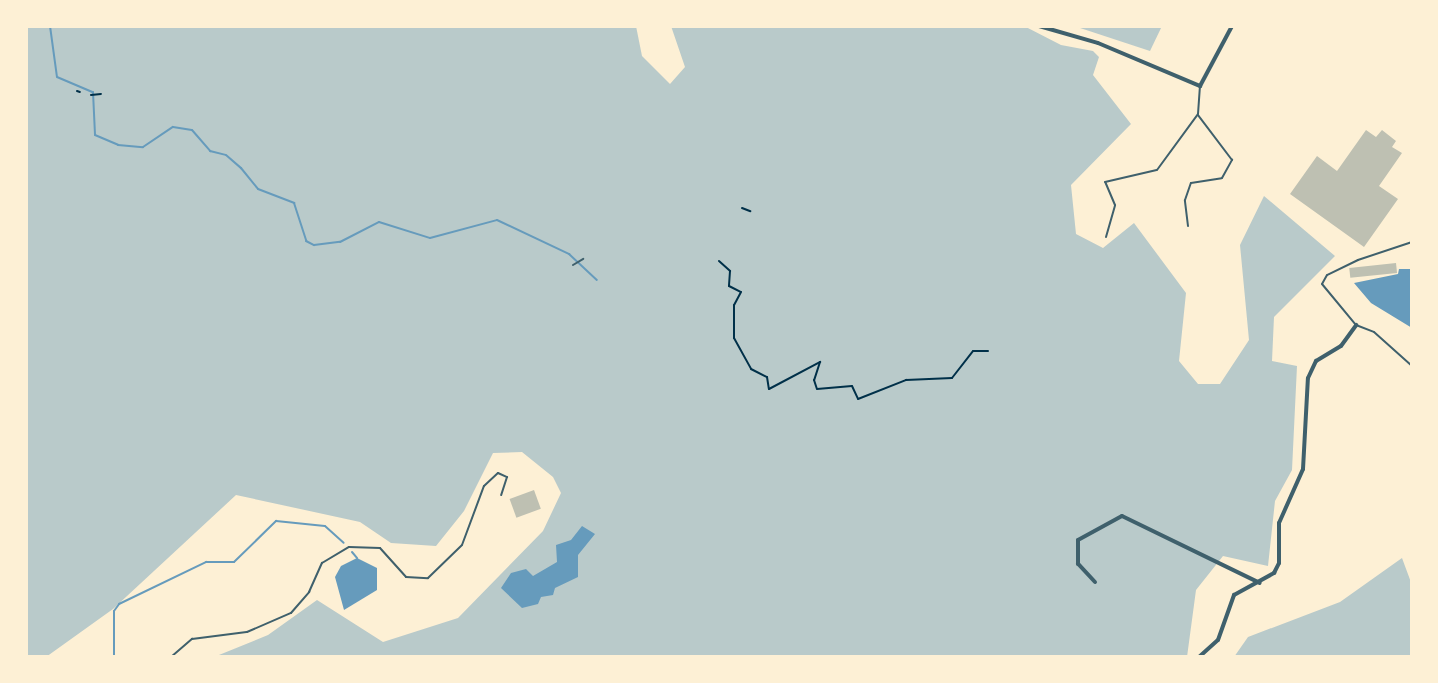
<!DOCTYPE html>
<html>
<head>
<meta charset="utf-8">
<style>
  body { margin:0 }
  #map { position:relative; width:1438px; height:683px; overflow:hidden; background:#fdf0d5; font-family:"PT Sans",sans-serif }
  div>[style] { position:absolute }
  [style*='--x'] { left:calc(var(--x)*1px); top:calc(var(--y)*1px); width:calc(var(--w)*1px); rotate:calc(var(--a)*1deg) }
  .green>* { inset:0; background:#b9caca }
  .water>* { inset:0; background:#669bbc }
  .stream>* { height:2px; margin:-1px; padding:0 1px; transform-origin:1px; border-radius:1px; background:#669bbc }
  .building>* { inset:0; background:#bec0b2; transform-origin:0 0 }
  .path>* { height:2px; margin:-1px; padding:0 1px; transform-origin:1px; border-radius:1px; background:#003049 }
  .service>* { height:2px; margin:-1px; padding:0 1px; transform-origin:1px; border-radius:1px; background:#3f606c }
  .minor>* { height:4px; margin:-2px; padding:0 2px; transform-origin:2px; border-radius:2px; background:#3f606c }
  .tertiary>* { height:4px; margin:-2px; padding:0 2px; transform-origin:2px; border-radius:2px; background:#3f606c }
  span { translate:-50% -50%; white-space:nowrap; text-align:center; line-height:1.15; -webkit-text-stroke:6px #fdf0d5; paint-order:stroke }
  .frame { position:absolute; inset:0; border:28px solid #fdf0d5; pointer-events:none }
</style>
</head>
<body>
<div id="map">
  <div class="green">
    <i style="clip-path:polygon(26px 26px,636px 26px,642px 56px,670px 84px,685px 67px,671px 26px,1024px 26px,1061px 45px,1093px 51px,1099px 57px,1093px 75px,1131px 124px,1071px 185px,1076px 234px,1103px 248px,1134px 223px,1186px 293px,1179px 361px,1198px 384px,1220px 384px,1249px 340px,1240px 245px,1264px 196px,1335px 256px,1274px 317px,1272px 361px,1297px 366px,1292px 470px,1275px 501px,1268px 566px,1223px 556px,1196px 590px,1187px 657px,214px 657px,268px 635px,317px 600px,383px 642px,458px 618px,543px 531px,561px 493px,553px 477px,522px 452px,493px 453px,464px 511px,436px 546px,391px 543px,360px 522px,236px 495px,113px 609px,46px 657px,26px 657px)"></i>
    <i style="clip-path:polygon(1074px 26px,1162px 26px,1150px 51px)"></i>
    <i style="clip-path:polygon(1402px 558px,1412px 585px,1412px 657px,1234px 657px,1248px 637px,1340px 602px)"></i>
  </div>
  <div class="water">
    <i style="clip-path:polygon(1399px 269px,1412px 269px,1412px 328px,1371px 303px,1354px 283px,1398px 274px)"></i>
    <i style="clip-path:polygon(582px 526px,595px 534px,578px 555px,578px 577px,555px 588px,553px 595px,541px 597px,538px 604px,522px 608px,501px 588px,511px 573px,526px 569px,533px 576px,557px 562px,556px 545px,571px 540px)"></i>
    <i style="clip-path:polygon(357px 558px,377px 568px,377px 590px,344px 610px,335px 577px,341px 566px)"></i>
  </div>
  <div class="stream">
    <i style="--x:50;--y:26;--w:51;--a:82.2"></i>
    <i style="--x:57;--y:77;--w:39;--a:23"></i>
    <i style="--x:93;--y:92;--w:43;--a:87.3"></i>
    <i style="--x:95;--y:135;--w:25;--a:23"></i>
    <i style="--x:118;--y:145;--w:25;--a:5"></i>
    <i style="--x:143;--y:147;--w:36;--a:-34"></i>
    <i style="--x:173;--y:127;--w:19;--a:9"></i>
    <i style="--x:192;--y:130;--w:28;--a:49"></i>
    <i style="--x:210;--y:151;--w:16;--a:14"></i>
    <i style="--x:226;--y:155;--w:20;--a:41"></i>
    <i style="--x:241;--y:168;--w:27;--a:51"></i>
    <i style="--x:258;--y:189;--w:39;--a:21"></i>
    <i style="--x:294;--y:203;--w:40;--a:72"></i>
    <i style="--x:306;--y:241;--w:9;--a:27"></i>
    <i style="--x:314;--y:245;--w:26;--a:-7"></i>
    <i style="--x:340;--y:242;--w:44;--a:-27.1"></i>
    <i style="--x:379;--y:222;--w:53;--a:17.4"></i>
    <i style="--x:430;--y:238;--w:69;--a:-15"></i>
    <i style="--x:497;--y:220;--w:80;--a:25.3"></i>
    <i style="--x:569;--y:254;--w:38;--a:43"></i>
    <i style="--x:352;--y:552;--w:8;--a:50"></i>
    <i style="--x:114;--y:657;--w:46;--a:-90"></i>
    <i style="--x:114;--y:611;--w:9;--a:-54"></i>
    <i style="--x:119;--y:604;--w:97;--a:-25.8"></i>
    <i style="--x:206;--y:562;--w:28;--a:0"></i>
    <i style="--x:234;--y:562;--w:59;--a:-44.3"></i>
    <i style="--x:276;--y:521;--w:49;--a:5.8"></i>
    <i style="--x:325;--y:526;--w:25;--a:42"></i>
  </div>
  <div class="building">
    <i style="clip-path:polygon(1366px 130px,1376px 137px,1382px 130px,1396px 141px,1392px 147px,1402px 153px,1379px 186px,1398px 199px,1364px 247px,1290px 194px,1317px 156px,1337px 171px)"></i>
    <i style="left:1396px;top:263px;width:10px;height:47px;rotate:84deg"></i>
    <i style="left:534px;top:490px;width:20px;height:26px;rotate:70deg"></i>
  </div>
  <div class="path">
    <i style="--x:77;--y:91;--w:3;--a:18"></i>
    <i style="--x:91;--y:95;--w:10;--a:-6"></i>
    <i style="--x:742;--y:208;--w:9;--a:21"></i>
    <i style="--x:719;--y:261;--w:15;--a:42"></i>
    <i style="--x:730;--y:271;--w:15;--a:94"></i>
    <i style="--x:729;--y:286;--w:13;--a:27"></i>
    <i style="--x:741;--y:292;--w:15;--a:118"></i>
    <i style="--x:734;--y:305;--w:33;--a:90"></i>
    <i style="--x:734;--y:338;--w:35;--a:61"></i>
    <i style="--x:751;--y:369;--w:18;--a:27"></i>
    <i style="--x:767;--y:377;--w:12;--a:81"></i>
    <i style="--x:769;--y:389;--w:58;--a:-27.9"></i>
    <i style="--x:820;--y:362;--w:19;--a:108"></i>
    <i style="--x:814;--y:380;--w:9;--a:72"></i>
    <i style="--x:817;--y:389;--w:35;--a:-5"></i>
    <i style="--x:852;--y:386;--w:14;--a:65"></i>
    <i style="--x:858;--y:399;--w:52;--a:-21.6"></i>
    <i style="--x:906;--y:380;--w:46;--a:-2.5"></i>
    <i style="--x:952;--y:378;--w:34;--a:-52"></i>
    <i style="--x:973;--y:351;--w:15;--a:0"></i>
  </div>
  <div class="service">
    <i style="--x:1412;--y:71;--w:5;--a:90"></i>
    <i style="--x:1188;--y:226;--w:26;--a:-97"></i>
    <i style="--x:1185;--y:200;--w:18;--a:-71"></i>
    <i style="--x:1191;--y:183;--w:31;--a:-9"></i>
    <i style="--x:1222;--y:178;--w:21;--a:-61"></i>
    <i style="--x:1232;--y:160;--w:56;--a:-127.1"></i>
    <i style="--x:1106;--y:237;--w:33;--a:-74"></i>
    <i style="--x:1115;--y:205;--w:25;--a:-113"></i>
    <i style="--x:1105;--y:182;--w:53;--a:-13"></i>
    <i style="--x:1157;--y:170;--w:69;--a:-53.8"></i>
    <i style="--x:1198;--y:114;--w:27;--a:-86"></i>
    <i style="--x:1412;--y:242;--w:57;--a:161.6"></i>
    <i style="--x:1358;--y:260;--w:34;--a:154"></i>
    <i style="--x:1327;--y:275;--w:10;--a:119"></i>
    <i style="--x:1322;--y:284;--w:53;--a:50.3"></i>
    <i style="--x:1356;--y:325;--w:19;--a:21"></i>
    <i style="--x:1374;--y:332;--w:51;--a:41.8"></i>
    <i style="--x:573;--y:265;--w:12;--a:-31"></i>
    <i style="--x:171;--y:657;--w:28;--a:-41"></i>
    <i style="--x:192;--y:639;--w:55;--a:-7.3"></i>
    <i style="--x:247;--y:632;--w:48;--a:-23.4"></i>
    <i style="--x:291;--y:613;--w:28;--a:-49"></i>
    <i style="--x:309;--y:592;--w:32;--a:-66"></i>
    <i style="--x:322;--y:563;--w:31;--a:-31"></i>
    <i style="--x:349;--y:547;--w:31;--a:2"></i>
    <i style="--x:380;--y:548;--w:39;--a:48"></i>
    <i style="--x:406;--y:577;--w:22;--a:3"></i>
    <i style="--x:428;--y:578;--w:47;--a:-44.1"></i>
    <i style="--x:462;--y:545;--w:63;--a:-69.6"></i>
    <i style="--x:484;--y:486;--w:19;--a:-43"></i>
    <i style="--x:498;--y:473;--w:10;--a:24"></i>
    <i style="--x:507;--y:477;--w:19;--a:108"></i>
  </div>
  <div class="minor">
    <i style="--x:1095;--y:582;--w:25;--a:-133"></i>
    <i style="--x:1078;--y:564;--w:24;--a:-90"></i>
    <i style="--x:1078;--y:540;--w:50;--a:-28.6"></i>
    <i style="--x:1122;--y:516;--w:153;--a:25.9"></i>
    <i style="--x:1199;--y:657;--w:25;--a:-42"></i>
    <i style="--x:1218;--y:640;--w:48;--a:-70.4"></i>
    <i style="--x:1234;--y:595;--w:46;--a:-28.8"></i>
    <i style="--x:1274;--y:573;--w:11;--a:-63"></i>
    <i style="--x:1279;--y:563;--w:40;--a:-90"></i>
    <i style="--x:1279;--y:523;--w:59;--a:-66"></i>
    <i style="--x:1303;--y:469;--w:91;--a:-86.9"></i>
    <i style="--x:1308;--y:378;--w:19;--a:-65"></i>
    <i style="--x:1316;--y:361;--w:29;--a:-31"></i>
    <i style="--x:1341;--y:346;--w:26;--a:-54"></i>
  </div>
  <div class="tertiary">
    <i style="--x:1039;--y:26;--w:61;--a:16.1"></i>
    <i style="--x:1098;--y:43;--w:111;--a:22.9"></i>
    <i style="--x:1200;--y:86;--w:68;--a:-61.9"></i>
  </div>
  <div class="frame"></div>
</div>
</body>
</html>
